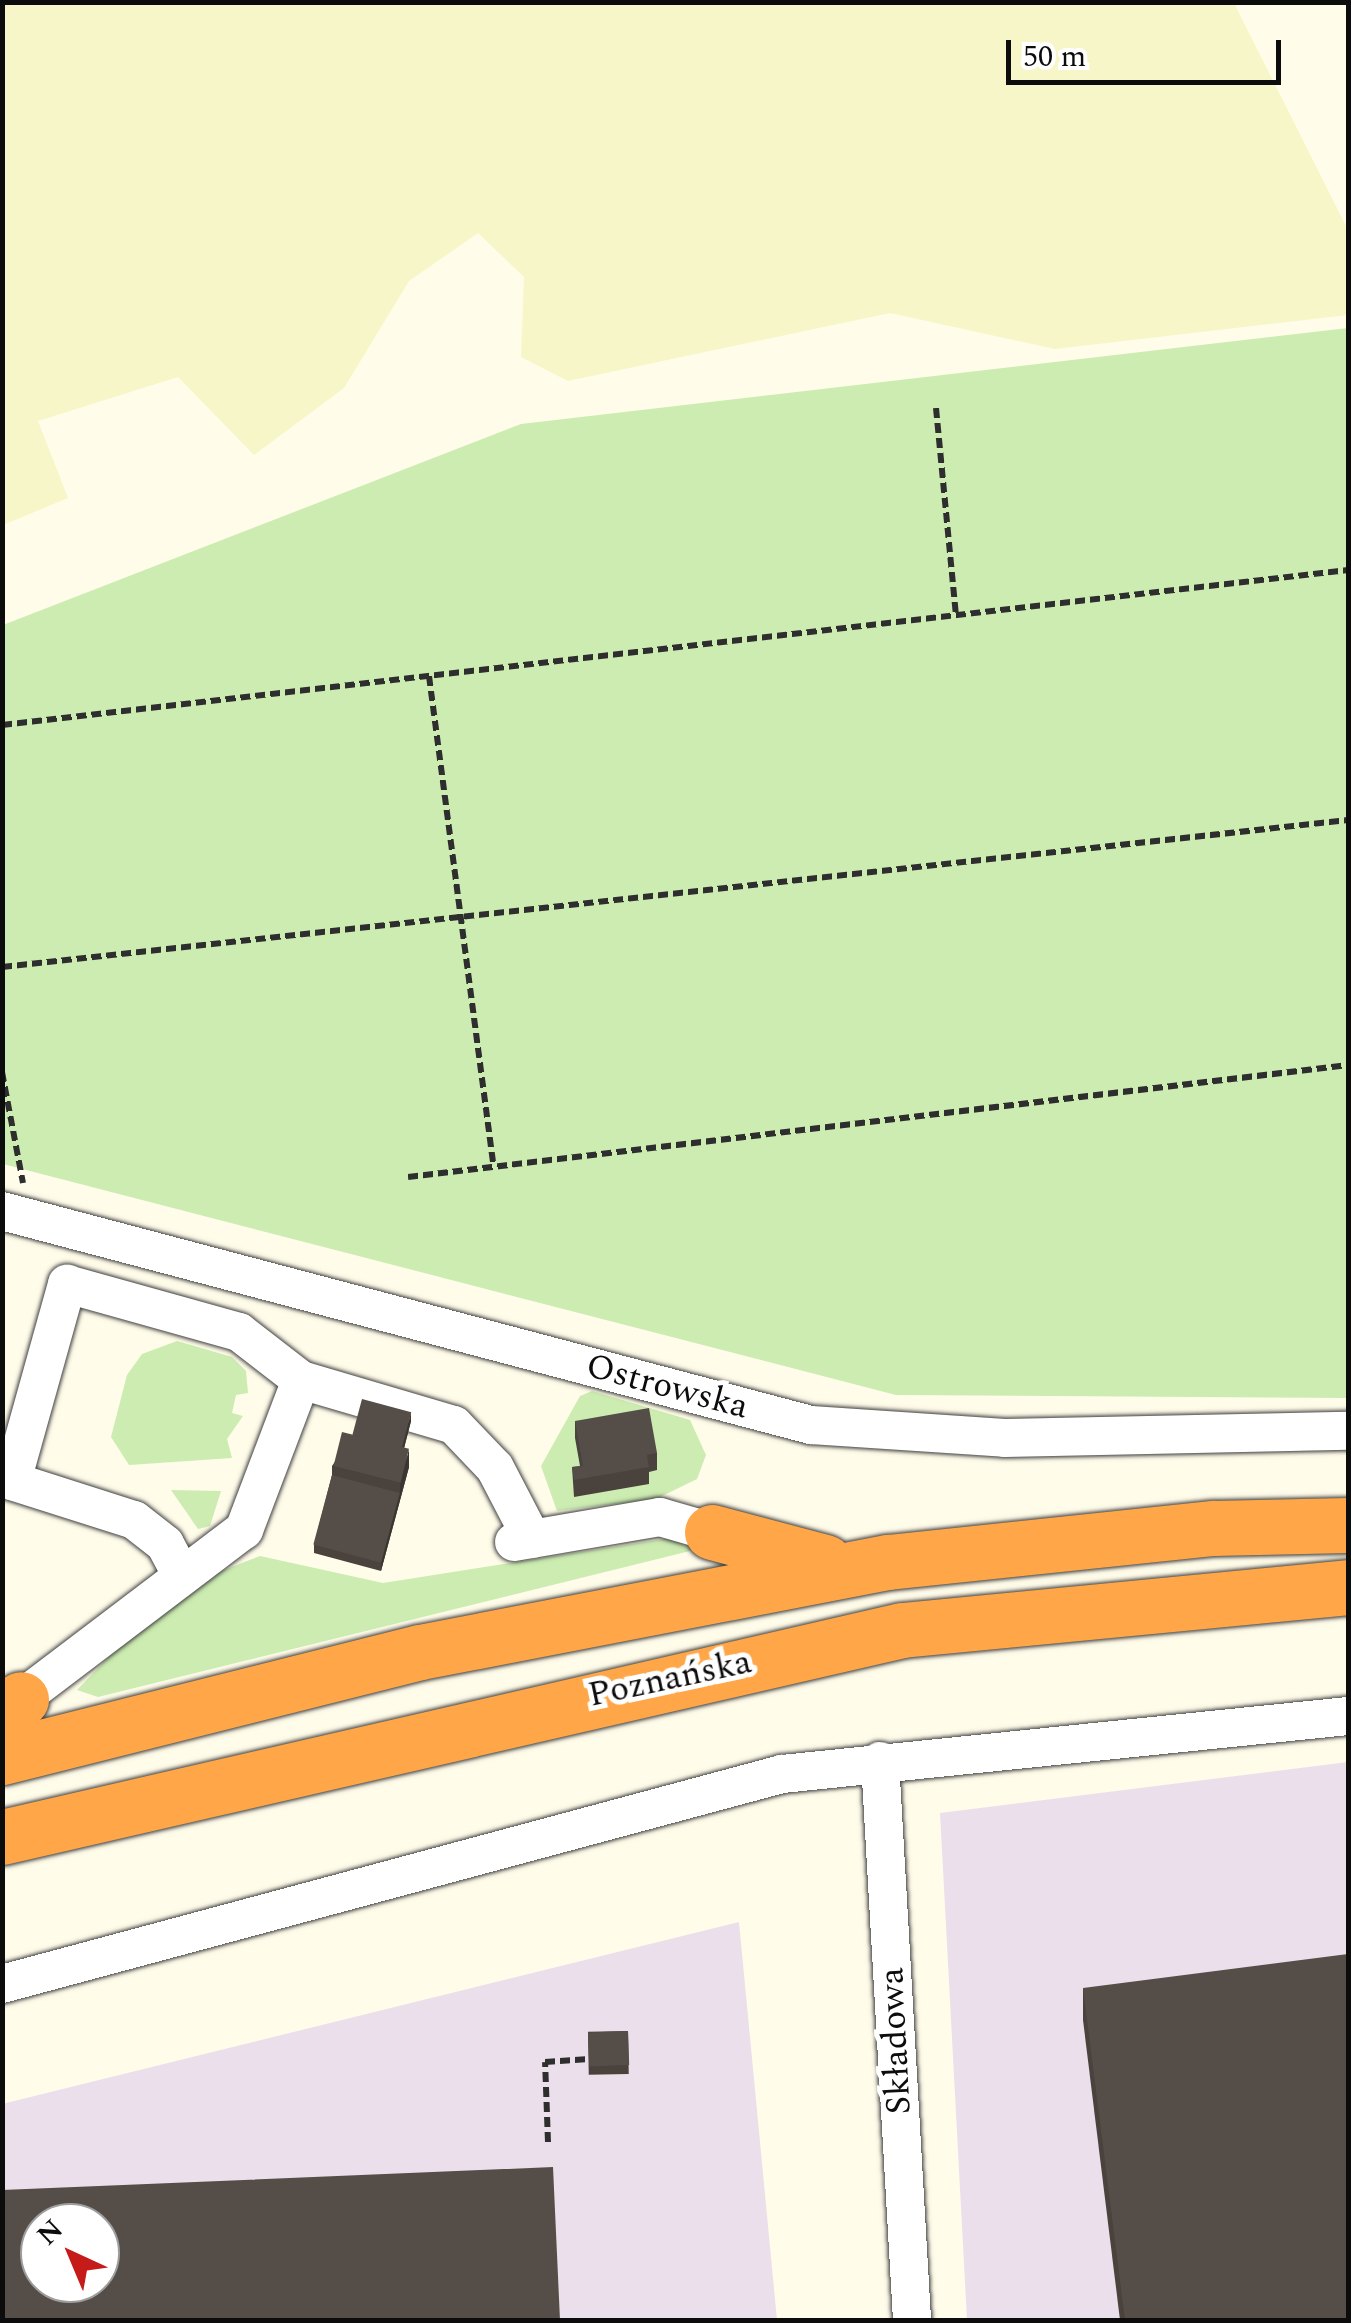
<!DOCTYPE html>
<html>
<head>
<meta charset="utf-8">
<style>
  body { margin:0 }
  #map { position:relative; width:1351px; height:2323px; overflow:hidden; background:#fffcea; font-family:Spectral,serif }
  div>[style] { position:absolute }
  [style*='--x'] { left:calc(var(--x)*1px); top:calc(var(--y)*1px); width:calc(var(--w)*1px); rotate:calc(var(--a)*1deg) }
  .industrial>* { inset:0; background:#ebdfec }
  .farmland>* { inset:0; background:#f7f6c8 }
  .green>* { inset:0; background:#ccecb1 }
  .path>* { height:6px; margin-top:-3px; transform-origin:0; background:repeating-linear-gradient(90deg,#2e2e2e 0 10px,transparent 0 15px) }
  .roads { filter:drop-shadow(0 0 2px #3f3f3f) drop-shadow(0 0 2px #3f3f3f) }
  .minor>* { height:38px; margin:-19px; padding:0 19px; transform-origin:19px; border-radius:19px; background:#fff }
  .highway>* { height:55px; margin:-27.5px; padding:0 27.5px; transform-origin:27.5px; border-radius:27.5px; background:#ffa748 }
  .wall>* { inset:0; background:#49423d; transform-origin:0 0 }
  .shaded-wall>* { inset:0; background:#3c3632 }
  .building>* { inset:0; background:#554d47; transform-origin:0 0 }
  span { translate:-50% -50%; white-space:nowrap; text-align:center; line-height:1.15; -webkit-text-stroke:10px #fff; paint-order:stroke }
  .street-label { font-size:35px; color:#0c0c0c }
  .frame { position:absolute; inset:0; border:5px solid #0c0c0c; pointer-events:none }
  .north { position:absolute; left:20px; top:2203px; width:100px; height:100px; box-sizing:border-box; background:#fff; border:2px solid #9e9e9e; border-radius:50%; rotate:316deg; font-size:28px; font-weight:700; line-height:40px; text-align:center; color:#0c0c0c }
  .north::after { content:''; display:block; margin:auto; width:35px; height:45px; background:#c51c1a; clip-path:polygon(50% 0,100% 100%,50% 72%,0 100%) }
  .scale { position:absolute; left:1006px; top:40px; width:275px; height:45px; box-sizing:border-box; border:5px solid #0c0c0c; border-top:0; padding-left:12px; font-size:30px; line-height:35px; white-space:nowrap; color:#0c0c0c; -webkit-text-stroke:8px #fff; paint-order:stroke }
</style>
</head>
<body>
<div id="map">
  <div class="industrial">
    <i style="clip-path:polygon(1348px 1762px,1348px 2320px,967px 2320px,940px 1813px)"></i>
    <i style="clip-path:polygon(evenodd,739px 1922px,777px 2320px,3px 2320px,2px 2104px,739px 1922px,40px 2223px,100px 2223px,100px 2283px,40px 2283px,40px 2223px)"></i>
  </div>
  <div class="farmland">
    <i style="clip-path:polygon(3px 2px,1234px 3px,1348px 230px,1348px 315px,1055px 349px,890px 313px,568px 381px,521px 357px,524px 277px,478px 233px,409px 281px,344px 388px,254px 455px,178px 377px,38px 421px,68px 498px,3px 525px)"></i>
  </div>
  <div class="green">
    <i style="clip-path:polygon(1348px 328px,1348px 1398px,896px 1395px,3px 1164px,3px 625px,521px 424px)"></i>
    <i style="clip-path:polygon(177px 1341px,232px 1357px,246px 1371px,248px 1393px,236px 1395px,232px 1413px,243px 1416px,227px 1439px,232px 1458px,129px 1465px,111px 1437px,127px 1375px,142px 1354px)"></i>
    <i style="clip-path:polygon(592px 1391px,690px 1420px,706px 1455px,697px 1479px,656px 1499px,557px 1511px,541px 1466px,580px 1396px)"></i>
    <i style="clip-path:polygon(171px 1490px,221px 1491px,210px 1526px,198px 1529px)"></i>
    <i style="clip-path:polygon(670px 1538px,694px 1550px,98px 1697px,77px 1690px,125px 1640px,214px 1574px,260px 1556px,383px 1583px)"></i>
  </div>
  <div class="path">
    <i style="--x:936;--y:408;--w:208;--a:84.5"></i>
    <i style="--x:429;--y:676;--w:495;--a:82.5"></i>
    <i style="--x:2;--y:725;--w:1355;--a:-6.57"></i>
    <i style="--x:2;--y:967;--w:1354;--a:-6.23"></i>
    <i style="--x:2;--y:1072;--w:113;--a:79.3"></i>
    <i style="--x:408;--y:1177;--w:947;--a:-6.79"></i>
    <i style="--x:548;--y:2142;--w:80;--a:-92.1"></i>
    <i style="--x:545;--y:2062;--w:44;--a:-3.9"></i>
  </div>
  <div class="roads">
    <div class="minor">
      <i style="--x:2;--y:1211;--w:837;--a:14.82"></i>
      <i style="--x:811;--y:1425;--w:194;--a:3.8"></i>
      <i style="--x:1005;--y:1438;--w:343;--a:-1.2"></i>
      <i style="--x:514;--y:1542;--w:148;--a:-9.7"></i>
      <i style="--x:660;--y:1517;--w:54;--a:16.1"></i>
      <i style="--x:182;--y:1576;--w:36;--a:-118"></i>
      <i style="--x:165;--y:1544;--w:39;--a:-142"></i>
      <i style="--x:134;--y:1520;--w:128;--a:-162.3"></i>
      <i style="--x:12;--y:1481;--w:205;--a:-74.4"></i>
      <i style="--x:67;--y:1284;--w:179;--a:15.6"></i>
      <i style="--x:239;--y:1332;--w:78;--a:37.7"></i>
      <i style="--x:301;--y:1380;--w:159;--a:16.4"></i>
      <i style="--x:454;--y:1425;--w:59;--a:46.4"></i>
      <i style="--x:495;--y:1468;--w:80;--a:62.5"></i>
      <i style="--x:21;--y:1699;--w:280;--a:-37.2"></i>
      <i style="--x:244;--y:1530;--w:160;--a:-69.2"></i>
      <i style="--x:880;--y:1761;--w:560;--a:86.72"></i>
      <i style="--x:2;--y:1984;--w:808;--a:-15.07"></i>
      <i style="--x:782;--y:1774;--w:569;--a:-5.85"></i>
    </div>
    <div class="highway">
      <i style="--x:712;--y:1532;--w:117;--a:14.9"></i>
      <i style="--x:2;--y:1712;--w:23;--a:-34"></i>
      <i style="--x:2;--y:1757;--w:431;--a:-14.1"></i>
      <i style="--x:420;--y:1652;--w:477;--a:-10.9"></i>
      <i style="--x:888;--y:1562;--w:327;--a:-6"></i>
      <i style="--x:1213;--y:1528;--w:135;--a:-1.3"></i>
      <i style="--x:2;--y:1837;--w:923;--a:-12.95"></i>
      <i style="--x:902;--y:1630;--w:448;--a:-5.5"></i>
    </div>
  </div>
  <div class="wall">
    <i style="clip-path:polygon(411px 1421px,404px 1448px,409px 1467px,381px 1571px,314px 1553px,314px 1545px,332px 1475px,332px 1466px,353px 1435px)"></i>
    <i style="clip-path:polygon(575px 1421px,657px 1453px,657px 1470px,649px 1472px,649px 1484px,574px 1497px,572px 1467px,580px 1466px,575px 1438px)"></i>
    <i style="clip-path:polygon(1083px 1988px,1348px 2320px,1120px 2320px,1083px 2020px)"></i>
    <i style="left:628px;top:2031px;width:43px;height:40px;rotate:89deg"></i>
  </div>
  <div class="shaded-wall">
    <i style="clip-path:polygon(411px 1412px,411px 1421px,400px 1464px,400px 1456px)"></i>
    <i style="clip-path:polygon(409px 1449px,409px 1467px,381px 1571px,381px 1562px,400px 1493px,400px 1484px)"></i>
  </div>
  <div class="building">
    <i style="left:362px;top:1399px;width:51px;height:37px;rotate:15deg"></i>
    <i style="clip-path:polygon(649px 1408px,657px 1453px,647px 1455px,649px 1467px,574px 1480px,572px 1467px,583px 1466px,575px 1421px)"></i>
    <i style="left:342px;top:1432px;width:69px;height:35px;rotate:14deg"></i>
    <i style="left:332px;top:1475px;width:70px;height:72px;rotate:15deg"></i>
    <i style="clip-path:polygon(1348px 1954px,1348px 2320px,1125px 2320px,1083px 1988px)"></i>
    <i style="left:628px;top:2031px;width:34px;height:40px;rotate:88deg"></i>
    <i style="clip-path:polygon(evenodd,553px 2167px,560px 2320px,2px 2320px,2px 2190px,553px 2167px,40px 2223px,100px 2223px,100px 2283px,40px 2283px,40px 2223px)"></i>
  </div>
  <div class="street-label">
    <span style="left:667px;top:1387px;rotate:15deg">Ostrowska</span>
    <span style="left:670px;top:1679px;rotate:-12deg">Poznańska</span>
    <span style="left:896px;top:2041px;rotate:-93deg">Składowa</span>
  </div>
  <div class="frame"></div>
  <div class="north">N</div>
  <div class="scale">50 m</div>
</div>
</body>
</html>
